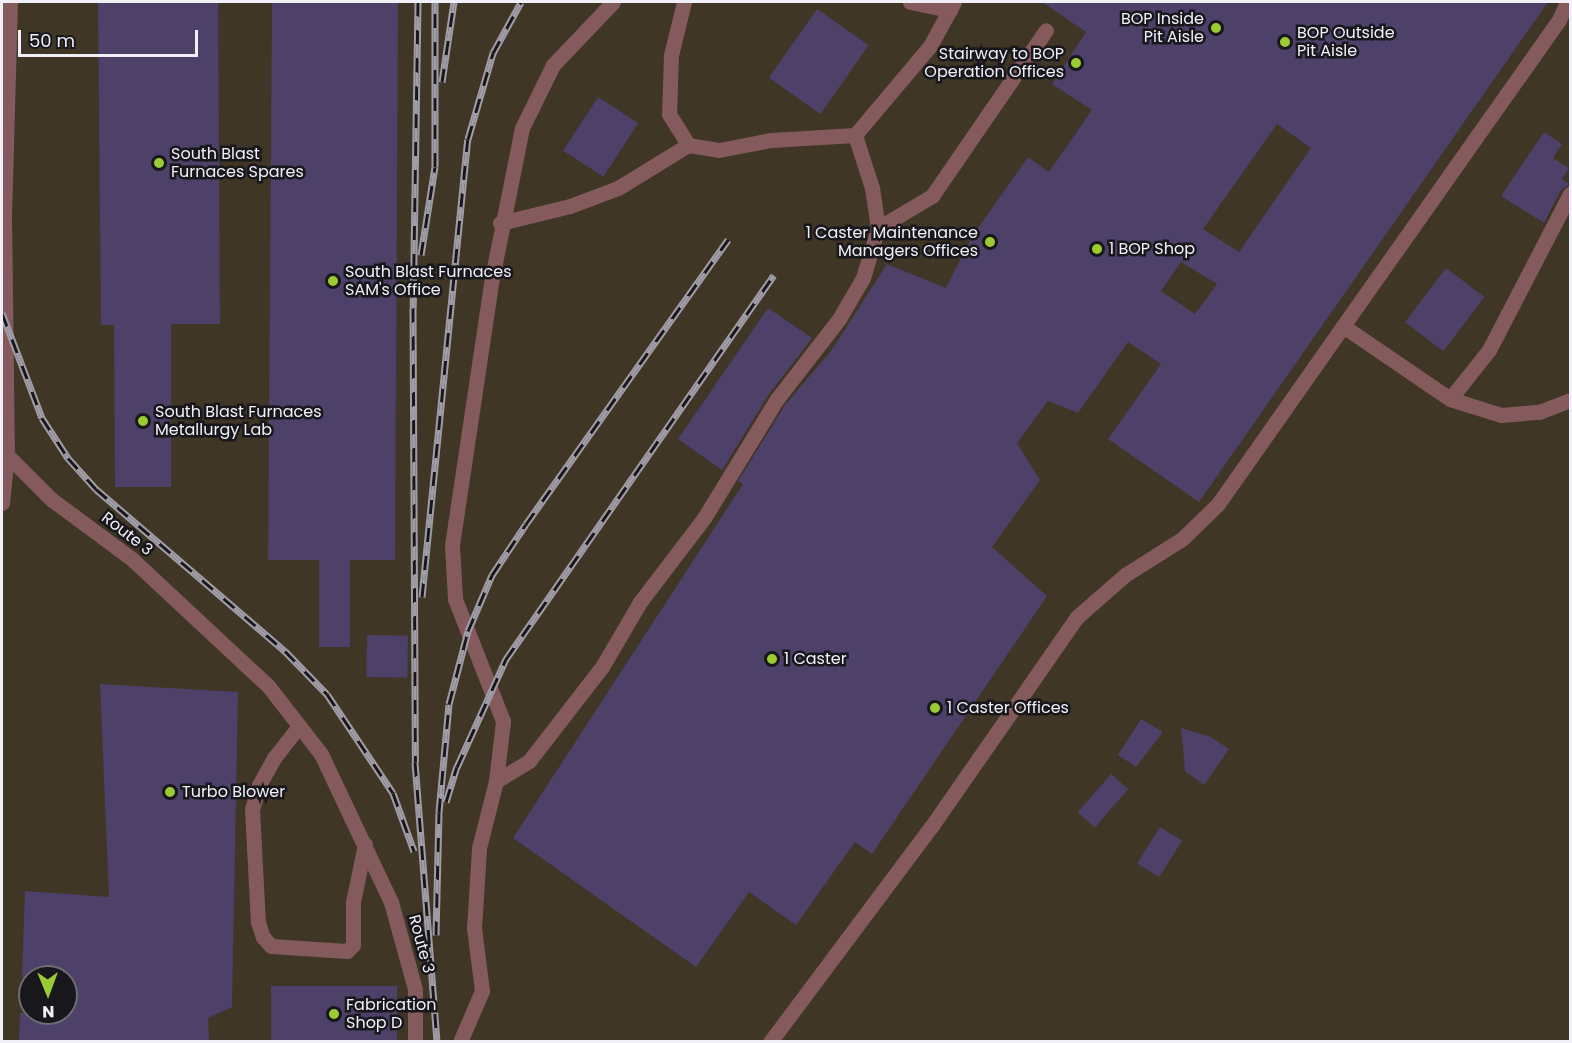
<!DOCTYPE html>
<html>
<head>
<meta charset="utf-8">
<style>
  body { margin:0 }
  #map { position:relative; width:1572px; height:1043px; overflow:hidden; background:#312d3a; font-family:Poppins,sans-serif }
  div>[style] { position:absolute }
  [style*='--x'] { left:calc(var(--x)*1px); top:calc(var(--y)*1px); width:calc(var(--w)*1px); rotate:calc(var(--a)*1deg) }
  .industrial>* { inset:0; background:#3f3625 }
  .building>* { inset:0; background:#4d4069; transform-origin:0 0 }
  .minor>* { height:15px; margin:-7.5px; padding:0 7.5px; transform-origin:7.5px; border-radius:7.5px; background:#855a5d }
  .rail>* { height:7px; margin-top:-3.5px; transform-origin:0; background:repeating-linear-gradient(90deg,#18171c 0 14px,#9f9da7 0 28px); box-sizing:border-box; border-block:2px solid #9f9da7 }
  .dots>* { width:16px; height:16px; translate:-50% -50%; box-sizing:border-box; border:3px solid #18171c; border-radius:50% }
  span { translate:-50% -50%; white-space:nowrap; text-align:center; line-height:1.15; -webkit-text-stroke:5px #18171c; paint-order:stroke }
  .poi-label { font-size:16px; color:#f1eff7 }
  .right { translate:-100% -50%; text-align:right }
  .left { translate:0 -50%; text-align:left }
  .street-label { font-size:16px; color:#f1eff7 }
  .frame { position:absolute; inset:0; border:3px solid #f1eff7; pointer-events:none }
  .north { position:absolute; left:18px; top:965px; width:60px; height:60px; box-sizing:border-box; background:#18171c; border:2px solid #6f6d74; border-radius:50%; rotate:179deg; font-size:16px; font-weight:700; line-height:24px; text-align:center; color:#f1eff7 }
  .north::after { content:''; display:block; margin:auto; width:21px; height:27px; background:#9bcb32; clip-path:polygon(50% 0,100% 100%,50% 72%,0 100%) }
  .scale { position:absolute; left:18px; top:30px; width:180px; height:27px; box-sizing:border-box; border:3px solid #f1eff7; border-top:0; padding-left:8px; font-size:18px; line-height:21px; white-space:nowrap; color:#f1eff7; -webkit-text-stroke:4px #18171c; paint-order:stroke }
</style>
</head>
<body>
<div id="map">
  <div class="industrial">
    <i style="clip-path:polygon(evenodd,2px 2px,1570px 2px,1570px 1041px,2px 1042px,2px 2px,30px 977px,66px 977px,66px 1013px,30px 1013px,30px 977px)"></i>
  </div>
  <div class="building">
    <i style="clip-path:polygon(98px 2px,218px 2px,220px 324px,171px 324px,171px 487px,115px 487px,114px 325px,101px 325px)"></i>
    <i style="clip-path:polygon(272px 2px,398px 2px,395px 560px,350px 560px,350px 647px,319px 647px,319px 560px,268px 560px)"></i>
    <i style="clip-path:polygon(evenodd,1042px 2px,1548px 2px,1199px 502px,1108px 439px,1161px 364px,1128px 342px,1078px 413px,1048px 401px,1017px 443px,1040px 480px,992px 547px,1047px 596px,872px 854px,855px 842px,796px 925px,749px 892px,696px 967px,513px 838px,743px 484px,738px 481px,785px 405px,831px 351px,887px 264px,946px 288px,973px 235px,1028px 157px,1049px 172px,1092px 110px,1052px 84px,1086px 32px,1042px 2px,1277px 124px,1311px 148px,1239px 252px,1203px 229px,1277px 124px,1042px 2px,1181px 262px,1217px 284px,1195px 314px,1161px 291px,1181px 262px)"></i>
    <i style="left:817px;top:9px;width:63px;height:84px;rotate:35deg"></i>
    <i style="left:598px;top:97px;width:48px;height:64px;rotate:33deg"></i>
    <i style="clip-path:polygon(1544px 132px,1562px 144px,1553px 158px,1569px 168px,1562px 179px,1569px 184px,1561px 190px,1544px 223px,1501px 196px)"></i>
    <i style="left:1446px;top:268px;width:48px;height:68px;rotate:37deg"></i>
    <i style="clip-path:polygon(768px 308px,812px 338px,769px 394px,722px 470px,678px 439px)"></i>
    <i style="left:367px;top:635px;width:41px;height:42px;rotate:1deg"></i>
    <i style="clip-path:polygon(100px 684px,238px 692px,232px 1007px,208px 1018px,209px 1041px,19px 1041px,20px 1013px,66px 1013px,66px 977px,22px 977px,25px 891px,109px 897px)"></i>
    <i style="clip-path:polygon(1141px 719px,1163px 732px,1136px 767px,1118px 755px)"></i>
    <i style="clip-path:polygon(1181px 728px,1211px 737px,1229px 749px,1204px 785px,1185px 771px)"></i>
    <i style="left:1111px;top:774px;width:23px;height:51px;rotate:41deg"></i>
    <i style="left:1160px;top:827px;width:26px;height:43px;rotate:32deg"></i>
    <i style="left:271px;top:986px;width:126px;height:55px"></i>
  </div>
  <div class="minor">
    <i style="--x:10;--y:2;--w:210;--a:91.6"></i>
    <i style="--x:4;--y:212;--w:243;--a:89.3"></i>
    <i style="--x:7;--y:455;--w:62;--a:45"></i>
    <i style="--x:51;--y:499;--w:102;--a:36.6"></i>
    <i style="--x:133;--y:560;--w:186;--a:43"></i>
    <i style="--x:269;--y:687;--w:85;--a:52.2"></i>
    <i style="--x:321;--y:754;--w:164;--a:64.7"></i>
    <i style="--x:391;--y:902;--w:90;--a:74.6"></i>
    <i style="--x:415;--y:989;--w:53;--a:90"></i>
    <i style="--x:684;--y:2;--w:55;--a:103.8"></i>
    <i style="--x:671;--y:55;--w:59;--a:91.9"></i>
    <i style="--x:669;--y:114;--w:36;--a:58"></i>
    <i style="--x:688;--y:145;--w:31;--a:9"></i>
    <i style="--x:719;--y:150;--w:53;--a:-10.9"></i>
    <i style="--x:771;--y:140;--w:84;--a:-3.4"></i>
    <i style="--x:910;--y:2;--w:41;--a:11.3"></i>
    <i style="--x:500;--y:223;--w:72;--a:-13.7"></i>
    <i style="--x:570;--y:206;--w:51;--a:-20.6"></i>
    <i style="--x:618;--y:188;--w:82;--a:-31.6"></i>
    <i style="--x:878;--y:228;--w:63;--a:-30.7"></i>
    <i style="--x:932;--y:196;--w:201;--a:-55.5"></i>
    <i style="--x:1343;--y:326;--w:375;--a:-54.8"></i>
    <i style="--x:1559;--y:20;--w:20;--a:-66"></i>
    <i style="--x:1450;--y:399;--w:63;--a:-51.5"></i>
    <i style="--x:1489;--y:350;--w:176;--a:-62.6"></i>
    <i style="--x:2;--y:503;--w:48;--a:-84.1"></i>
    <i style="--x:299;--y:726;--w:41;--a:128"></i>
    <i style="--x:274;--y:758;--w:31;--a:119"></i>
    <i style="--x:259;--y:785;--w:25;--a:106"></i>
    <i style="--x:252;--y:809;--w:113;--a:87"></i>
    <i style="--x:258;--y:922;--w:16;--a:72"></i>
    <i style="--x:263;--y:937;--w:12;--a:48"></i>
    <i style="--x:271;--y:946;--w:76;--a:3.8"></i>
    <i style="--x:347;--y:951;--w:8;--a:-45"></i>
    <i style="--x:353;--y:945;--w:43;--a:-90"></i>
    <i style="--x:353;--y:902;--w:59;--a:-78.3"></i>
    <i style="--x:496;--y:781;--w:60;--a:-83.3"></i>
    <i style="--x:503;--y:721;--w:131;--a:-111.5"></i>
    <i style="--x:455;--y:599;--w:54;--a:-93.2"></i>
    <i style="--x:452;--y:545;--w:270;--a:-81.5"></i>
    <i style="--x:492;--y:278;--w:153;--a:-78.7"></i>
    <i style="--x:522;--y:128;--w:70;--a:-63.8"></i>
    <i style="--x:553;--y:65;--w:87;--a:-46.4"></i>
    <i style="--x:460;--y:1042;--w:56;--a:-66.7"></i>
    <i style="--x:482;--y:991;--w:64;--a:-97.2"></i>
    <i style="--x:474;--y:928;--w:80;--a:-86.4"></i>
    <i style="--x:479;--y:848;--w:69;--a:-75.8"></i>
    <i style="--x:496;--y:781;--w:39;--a:-31"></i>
    <i style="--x:529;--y:761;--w:119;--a:-52.2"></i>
    <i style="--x:602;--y:667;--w:75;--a:-59.7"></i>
    <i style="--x:640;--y:602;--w:106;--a:-52.7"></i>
    <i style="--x:704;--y:518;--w:140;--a:-58.5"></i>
    <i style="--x:777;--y:399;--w:101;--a:-52.2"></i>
    <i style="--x:839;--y:319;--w:48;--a:-59.7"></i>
    <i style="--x:863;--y:278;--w:52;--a:-73.3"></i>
    <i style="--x:878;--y:228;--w:40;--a:-98.5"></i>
    <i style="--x:872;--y:188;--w:56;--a:-107.8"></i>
    <i style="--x:855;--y:135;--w:116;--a:-49.9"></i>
    <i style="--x:930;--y:46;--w:50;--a:-61.4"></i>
    <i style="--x:770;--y:1042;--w:269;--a:-53.2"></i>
    <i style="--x:931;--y:827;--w:256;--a:-55.2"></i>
    <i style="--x:1077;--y:617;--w:64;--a:-41.2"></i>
    <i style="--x:1125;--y:575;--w:67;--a:-32.3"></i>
    <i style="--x:1182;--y:539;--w:50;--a:-44.2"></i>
    <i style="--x:1218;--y:504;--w:218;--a:-54.9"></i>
    <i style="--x:1343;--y:326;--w:130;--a:34.3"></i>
    <i style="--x:1450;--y:399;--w:53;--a:17.4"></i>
    <i style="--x:1501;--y:415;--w:38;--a:-5"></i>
    <i style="--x:1539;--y:412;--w:33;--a:-21"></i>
  </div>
  <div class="rail">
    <i style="--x:418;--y:2;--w:306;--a:90.9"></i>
    <i style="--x:413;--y:308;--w:454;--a:89.7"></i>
    <i style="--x:415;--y:762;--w:281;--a:85.5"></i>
    <i style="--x:442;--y:82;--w:81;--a:-81.5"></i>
    <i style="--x:421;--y:255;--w:89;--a:-81"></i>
    <i style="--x:435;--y:167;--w:165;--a:-90"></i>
    <i style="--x:2;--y:313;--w:112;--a:69.1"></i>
    <i style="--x:42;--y:418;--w:48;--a:57"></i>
    <i style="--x:68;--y:458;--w:42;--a:47.9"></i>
    <i style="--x:96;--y:489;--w:249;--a:40.6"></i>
    <i style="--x:285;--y:651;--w:60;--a:45.7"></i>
    <i style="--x:327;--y:694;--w:119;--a:56.3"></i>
    <i style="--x:393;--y:793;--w:62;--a:70.1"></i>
    <i style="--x:422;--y:597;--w:460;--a:-84.3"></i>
    <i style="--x:468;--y:139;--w:90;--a:-73.8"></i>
    <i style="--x:493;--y:53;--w:58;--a:-61.2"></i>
    <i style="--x:446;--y:802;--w:37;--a:-73"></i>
    <i style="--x:457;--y:767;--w:119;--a:-65.6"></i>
    <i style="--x:506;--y:659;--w:468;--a:-55.1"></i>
    <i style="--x:436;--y:935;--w:123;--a:-88.6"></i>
    <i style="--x:439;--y:812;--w:108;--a:-84.7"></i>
    <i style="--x:449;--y:704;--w:75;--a:-75.4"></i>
    <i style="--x:468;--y:631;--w:61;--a:-66.8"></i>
    <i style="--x:492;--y:575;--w:61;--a:-56.3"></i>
    <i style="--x:526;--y:524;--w:349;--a:-54.6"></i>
  </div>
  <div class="dots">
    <i style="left:1216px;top:28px;background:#9bcb32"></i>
    <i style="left:1285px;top:42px;background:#9bcb32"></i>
    <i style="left:1076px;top:63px;background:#9bcb32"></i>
    <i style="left:159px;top:163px;background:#9bcb32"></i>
    <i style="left:990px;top:242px;background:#9bcb32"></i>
    <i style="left:1097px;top:249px;background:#9bcb32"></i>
    <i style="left:333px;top:281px;background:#9bcb32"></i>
    <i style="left:143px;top:421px;background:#9bcb32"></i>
    <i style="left:772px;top:659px;background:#9bcb32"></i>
    <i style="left:935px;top:708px;background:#9bcb32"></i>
    <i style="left:170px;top:792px;background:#9bcb32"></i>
    <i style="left:334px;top:1014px;background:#9bcb32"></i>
  </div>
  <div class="poi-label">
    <span class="right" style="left:1204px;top:28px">BOP Inside<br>Pit Aisle</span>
    <span class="left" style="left:1297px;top:42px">BOP Outside<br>Pit Aisle</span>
    <span class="right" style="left:1064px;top:63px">Stairway to BOP<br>Operation Offices</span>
    <span class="left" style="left:171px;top:163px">South Blast<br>Furnaces Spares</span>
    <span class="right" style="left:978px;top:242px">1 Caster Maintenance<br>Managers Offices</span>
    <span class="left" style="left:1109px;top:249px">1 BOP Shop</span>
    <span class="left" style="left:345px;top:281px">South Blast Furnaces<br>SAM's Office</span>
    <span class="left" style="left:155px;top:421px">South Blast Furnaces<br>Metallurgy Lab</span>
    <span class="left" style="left:784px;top:659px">1 Caster</span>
    <span class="left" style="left:947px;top:708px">1 Caster Offices</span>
    <span class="left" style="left:182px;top:792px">Turbo Blower</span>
    <span class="left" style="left:346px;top:1014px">Fabrication<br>Shop D</span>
  </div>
  <div class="street-label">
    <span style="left:127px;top:534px;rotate:38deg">Route 3</span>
    <span style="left:421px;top:944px;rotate:75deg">Route 3</span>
  </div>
  <div class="frame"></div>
  <div class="north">N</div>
  <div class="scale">50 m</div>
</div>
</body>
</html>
